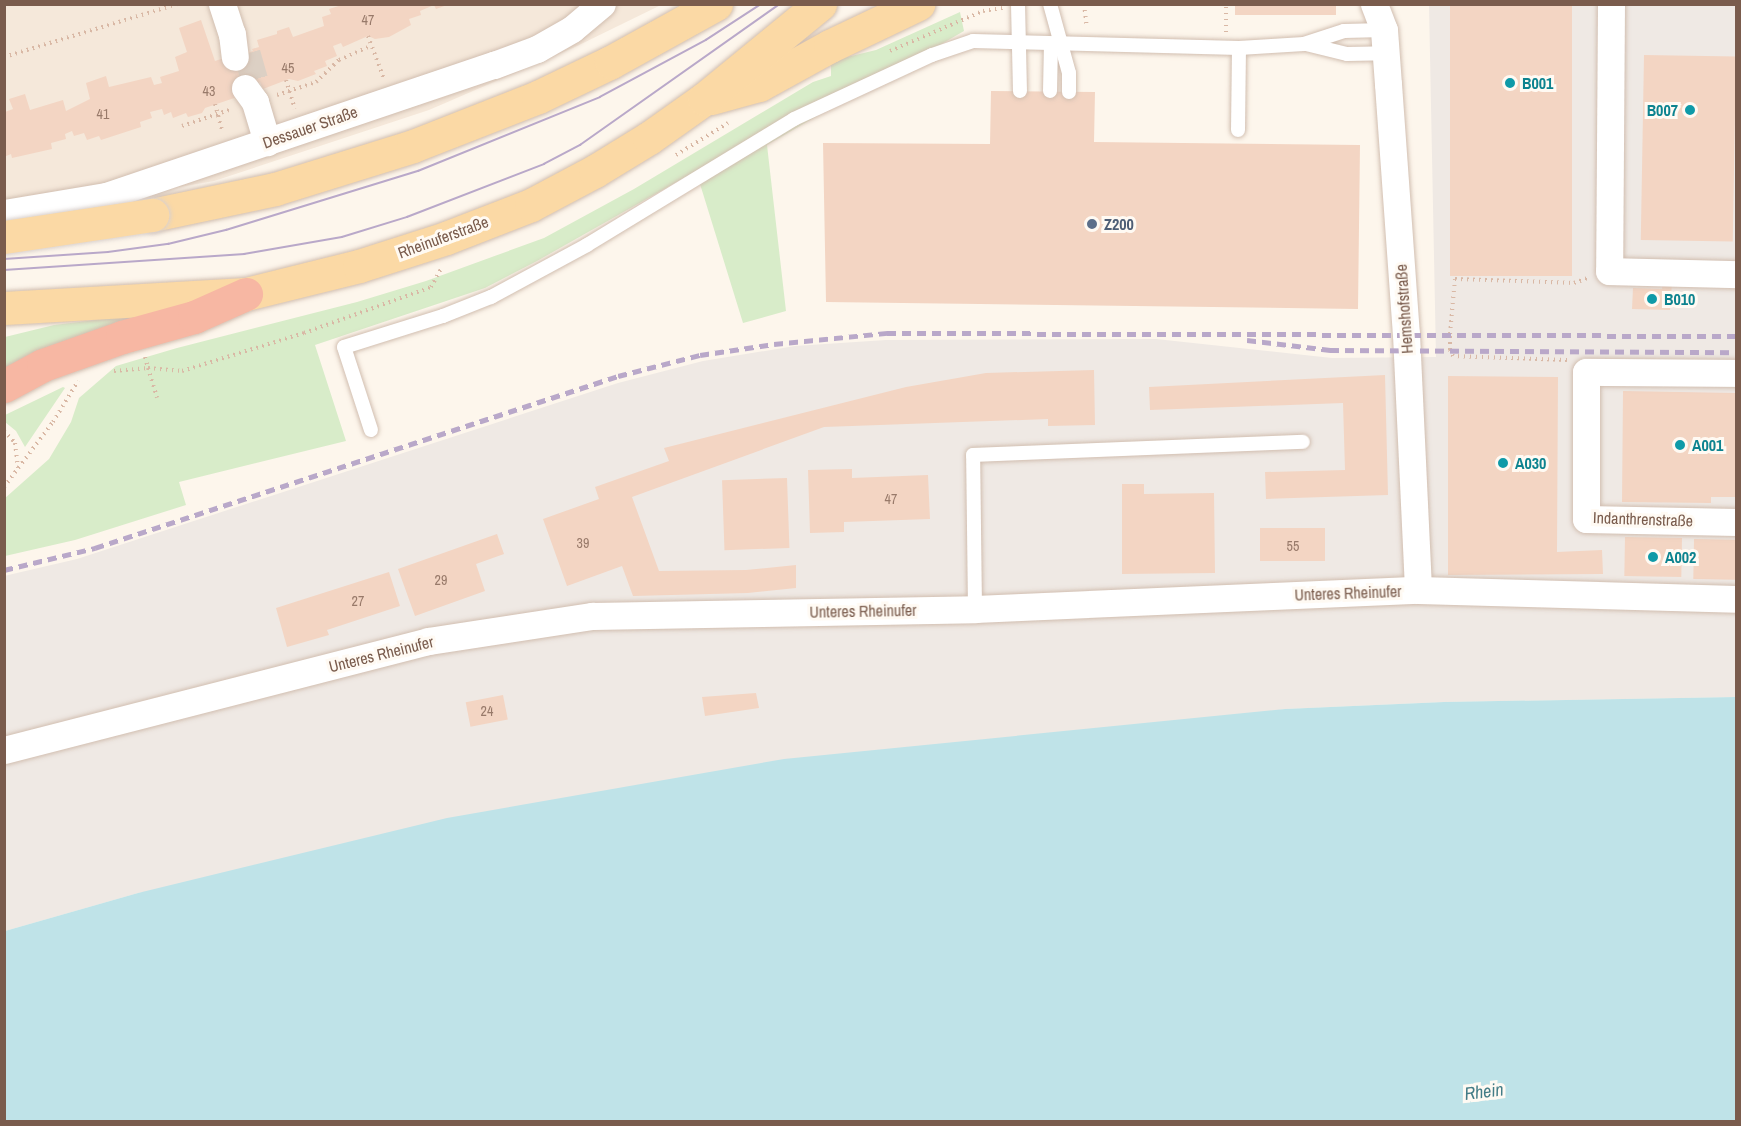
<!DOCTYPE html>
<html>
<head>
<meta charset="utf-8">
<style>
  body { margin:0 }
  #map { position:relative; width:1741px; height:1126px; overflow:hidden; background:#fdf6ec; font-family:"Archivo Narrow",sans-serif }
  div>[style] { position:absolute }
  [style*='--x'] { left:calc(var(--x)*1px); top:calc(var(--y)*1px); width:calc(var(--w)*1px); rotate:calc(var(--a)*1deg) }
  .residential>* { inset:0; background:#f5e8da }
  .industrial>* { inset:0; background:#efe9e4 }
  .green>* { inset:0; background:#d8ecc9 }
  .water>* { inset:0; background:#bfe3e8 }
  .building>* { inset:0; background:#f3d5c3; transform-origin:0 0 }
  .street-tunnel>* { height:27px; margin-top:-13.5px; transform-origin:0; background:repeating-linear-gradient(90deg,#dcd0c4 0 27px,transparent 0 41px) }
  .path>* { height:4px; margin-top:-2px; transform-origin:0; background:repeating-linear-gradient(90deg,#d9b8a5 0 1.5px,transparent 0 6px) }
  .roads { filter:drop-shadow(0 0 2px #d1beb0) drop-shadow(0 0 2px #d1beb0) }
  .lane>* { height:14px; margin:-7px; padding:0 7px; transform-origin:7px; border-radius:7px; background:#fff }
  .street>* { height:27px; margin:-13.5px; padding:0 13.5px; transform-origin:13.5px; border-radius:13.5px; background:#fff }
  .primary>* { height:33px; margin:-16.5px; padding:0 16.5px; transform-origin:16.5px; border-radius:16.5px; background:#fbd9a5 }
  .highway>* { height:33px; margin:-16.5px; padding:0 16.5px; transform-origin:16.5px; border-radius:16.5px; background:#f7b7a3 }
  .tram>* { height:1.5px; margin:-0.75px; padding:0 0.75px; transform-origin:0.75px; border-radius:0.75px; background:#b9a8c9 }
  .rail>* { height:4.5px; margin-top:-2.25px; transform-origin:0; background:repeating-linear-gradient(90deg,#b9a8c9 0 9px,transparent 0 15px) }
  .bridges { filter:drop-shadow(0 0 2px #dad1cd) drop-shadow(0 0 2px #dad1cd) }
  .primary-bridge>* { height:33px; margin:-16.5px; padding:0 16.5px; transform-origin:16.5px; border-radius:16.5px; background:#fbd9a5 }
  .dots>* { width:16px; height:16px; translate:-50% -50%; box-sizing:border-box; border:3px solid #fffaf3; border-radius:50% }
  span { translate:-50% -50%; white-space:nowrap; text-align:center; line-height:1.15; -webkit-text-stroke:6px #fffaf3; paint-order:stroke }
  .number-label { font-size:14px; color:#987a6a }
  .number-label span { -webkit-text-stroke-width:0 }
  .culture-label { font-size:16px; color:#0d838f; font-weight:700 }
  .left { translate:0 -50%; text-align:left }
  .right { translate:-100% -50%; text-align:right }
  .street-label { font-size:16px; color:#7a5c4d }
  .service-label { font-size:16px; color:#4e5e75; font-weight:700 }
  .water-label { font-size:18px; color:#437c86; font-style:italic }
  .frame { position:absolute; inset:0; border:6px solid #7a5c4d; pointer-events:none }
</style>
</head>
<body>
<div id="map">
  <div class="residential">
    <i style="clip-path:polygon(5px 5px,661px 5px,575px 47px,429px 110px,214px 181px,5px 217px)"></i>
  </div>
  <div class="industrial">
    <i style="clip-path:polygon(1429px 5px,1736px 5px,1736px 697px,1444px 702px,1285px 709px,138px 893px,5px 931px,4px 576px,77px 559px,618px 383px,703px 361px,795px 346px,886px 340px,1156px 339px,1332px 358px,1436px 357px)"></i>
  </div>
  <div class="green">
    <i style="clip-path:polygon(960px 12px,964px 31px,767px 145px,786px 311px,743px 323px,696px 171px,537px 261px,485px 288px,315px 345px,346px 441px,179px 482px,186px 505px,75px 540px,5px 556px,4px 499px,49px 459px,71px 422px,79px 398px,116px 366px,177px 348px,357px 302px,426px 281px,544px 238px,634px 189px,813px 82px,831px 76px,831px 61px,876px 50px)"></i>
    <i style="clip-path:polygon(120px 317px,121px 324px,5px 372px,5px 337px,54px 325px)"></i>
    <i style="clip-path:polygon(63px 387px,65px 388px,25px 447px,16px 431px,5px 422px,5px 415px)"></i>
  </div>
  <div class="water">
    <i style="clip-path:polygon(1736px 697px,1736px 1121px,5px 1121px,5px 931px,138px 893px,447px 818px,784px 759px,1285px 709px,1444px 702px)"></i>
  </div>
  <div class="building">
    <i style="clip-path:polygon(345px 4px,447px 4px,447px 5px,436px 9px,434px 5px,420px 11px,421px 15px,409px 19px,411px 25px,389px 37px,375px 39px,368px 36px,343px 47px,341px 43px,333px 46px,337px 56px,325px 61px,327px 66px,314px 71px,316px 74px,298px 81px,289px 79px,263px 89px,260px 82px,245px 88px,240px 96px,205px 108px,202px 113px,188px 117px,186px 113px,173px 118px,171px 112px,164px 115px,162px 109px,150px 112px,152px 118px,140px 122px,141px 127px,101px 140px,99px 136px,87px 140px,84px 133px,74px 136px,72px 131px,65px 134px,66px 139px,51px 143px,52px 149px,12px 158px,11px 154px,4px 157px,5px 112px,13px 109px,9px 99px,25px 94px,30px 110px,63px 100px,66px 111px,90px 99px,86px 83px,106px 76px,109px 87px,151px 77px,154px 85px,162px 83px,160px 77px,179px 71px,175px 57px,187px 52px,179px 28px,201px 20px,215px 61px,227px 57px,228px 59px,253px 51px,252px 49px,259px 47px,257px 40px,277px 34px,277px 31px,289px 27px,293px 37px,324px 26px,322px 17px,331px 14px,329px 9px)"></i>
    <i style="left:1235px;top:4px;width:101px;height:11px"></i>
    <i style="left:1450px;top:4px;width:122px;height:272px"></i>
    <i style="left:1644px;top:55px;width:92px;height:185px;rotate:1deg"></i>
    <i style="clip-path:polygon(991px 91px,1095px 92px,1094px 142px,1360px 145px,1358px 309px,826px 302px,823px 143px,990px 144px)"></i>
    <i style="clip-path:polygon(1663px 283px,1672px 283px,1670px 310px,1632px 309px,1633px 288px,1662px 289px)"></i>
    <i style="clip-path:polygon(1094px 370px,1095px 425px,1048px 426px,1048px 419px,824px 427px,632px 497px,659px 571px,746px 570px,796px 565px,796px 588px,748px 593px,633px 596px,622px 566px,567px 586px,543px 519px,599px 499px,595px 487px,669px 461px,664px 448px,906px 387px,986px 373px)"></i>
    <i style="clip-path:polygon(1385px 375px,1388px 495px,1266px 499px,1265px 472px,1345px 470px,1343px 403px,1150px 410px,1149px 387px)"></i>
    <i style="clip-path:polygon(1448px 376px,1558px 377px,1557px 552px,1602px 550px,1603px 574px,1448px 575px)"></i>
    <i style="clip-path:polygon(1623px 391px,1736px 393px,1736px 497px,1711px 497px,1711px 503px,1622px 502px)"></i>
    <i style="clip-path:polygon(852px 469px,852px 478px,928px 475px,930px 519px,844px 522px,844px 532px,810px 533px,808px 470px)"></i>
    <i style="left:787px;top:478px;width:70px;height:65px;rotate:88deg"></i>
    <i style="clip-path:polygon(1122px 484px,1144px 484px,1144px 494px,1214px 493px,1215px 573px,1122px 574px)"></i>
    <i style="left:1325px;top:528px;width:33px;height:65px;rotate:90deg"></i>
    <i style="clip-path:polygon(497px 534px,504px 554px,476px 564px,485px 591px,415px 616px,398px 569px)"></i>
    <i style="left:1625px;top:537px;width:57px;height:39px;rotate:1deg"></i>
    <i style="left:1694px;top:539px;width:42px;height:40px;rotate:1deg"></i>
    <i style="clip-path:polygon(389px 572px,400px 606px,327px 630px,329px 635px,287px 647px,276px 608px)"></i>
    <i style="clip-path:polygon(756px 693px,759px 708px,705px 716px,702px 697px)"></i>
    <i style="left:503px;top:695px;width:25px;height:38px;rotate:79deg"></i>
  </div>
  <div class="street-tunnel">
    <i style="--x:247;--y:53;--w:32;--a:74"></i>
  </div>
  <div class="path">
    <i style="--x:1084;--y:4;--w:24;--a:83"></i>
    <i style="--x:1226;--y:32;--w:28;--a:-90"></i>
    <i style="--x:368;--y:36;--w:46;--a:69.6"></i>
    <i style="--x:890;--y:51;--w:101;--a:-23.3"></i>
    <i style="--x:983;--y:11;--w:20;--a:-9"></i>
    <i style="--x:4;--y:57;--w:181;--a:-17"></i>
    <i style="--x:286;--y:80;--w:30;--a:73"></i>
    <i style="--x:277;--y:95;--w:41;--a:-18.4"></i>
    <i style="--x:316;--y:82;--w:32;--a:-44"></i>
    <i style="--x:339;--y:60;--w:35;--a:-24"></i>
    <i style="--x:215;--y:104;--w:28;--a:75"></i>
    <i style="--x:182;--y:126;--w:53;--a:-18.8"></i>
    <i style="--x:676;--y:155;--w:61;--a:-31.6"></i>
    <i style="--x:145;--y:357;--w:11;--a:75"></i>
    <i style="--x:148;--y:368;--w:34;--a:5"></i>
    <i style="--x:182;--y:371;--w:128;--a:-17.3"></i>
    <i style="--x:304;--y:333;--w:135;--a:-19.9"></i>
    <i style="--x:431;--y:287;--w:21;--a:-61"></i>
    <i style="--x:1567;--y:360;--w:114;--a:-178"></i>
    <i style="--x:1453;--y:356;--w:7;--a:-117"></i>
    <i style="--x:1450;--y:350;--w:16;--a:-90"></i>
    <i style="--x:1450;--y:334;--w:55;--a:-84.8"></i>
    <i style="--x:1455;--y:279;--w:119;--a:1.9"></i>
    <i style="--x:1574;--y:283;--w:15;--a:-20"></i>
    <i style="--x:114;--y:371;--w:34;--a:-5"></i>
    <i style="--x:148;--y:368;--w:31;--a:73"></i>
    <i style="--x:4;--y:431;--w:16;--a:47"></i>
    <i style="--x:15;--y:443;--w:25;--a:83"></i>
    <i style="--x:4;--y:487;--w:81;--a:-53"></i>
    <i style="--x:53;--y:422;--w:48;--a:-58.6"></i>
  </div>
  <div class="roads">
    <div class="lane">
      <i style="--x:1018;--y:4;--w:87;--a:88.7"></i>
      <i style="--x:1050;--y:4;--w:72;--a:74.6"></i>
      <i style="--x:1069;--y:73;--w:19;--a:90"></i>
      <i style="--x:1306;--y:44;--w:42;--a:13.7"></i>
      <i style="--x:1347;--y:54;--w:39;--a:-1"></i>
      <i style="--x:1050;--y:91;--w:47;--a:-88.8"></i>
      <i style="--x:1238;--y:130;--w:82;--a:-89.3"></i>
      <i style="--x:371;--y:430;--w:87;--a:-108"></i>
      <i style="--x:344;--y:347;--w:104;--a:-17.4"></i>
      <i style="--x:443;--y:316;--w:52;--a:-21.6"></i>
      <i style="--x:491;--y:297;--w:109;--a:-28.4"></i>
      <i style="--x:587;--y:245;--w:242;--a:-31.3"></i>
      <i style="--x:794;--y:119;--w:152;--a:-24.9"></i>
      <i style="--x:932;--y:55;--w:43;--a:-18.9"></i>
      <i style="--x:973;--y:41;--w:266;--a:1.5"></i>
      <i style="--x:1239;--y:48;--w:65;--a:-3.5"></i>
      <i style="--x:1304;--y:44;--w:42;--a:-18"></i>
      <i style="--x:1344;--y:31;--w:40;--a:-1.4"></i>
      <i style="--x:975;--y:609;--w:154;--a:-90.7"></i>
      <i style="--x:973;--y:455;--w:330;--a:-2.3"></i>
    </div>
    <div class="street">
      <i style="--x:222;--y:4;--w:32;--a:72"></i>
      <i style="--x:232;--y:34;--w:23;--a:83"></i>
      <i style="--x:1374;--y:4;--w:28;--a:69"></i>
      <i style="--x:1384;--y:30;--w:54;--a:85.8"></i>
      <i style="--x:1388;--y:84;--w:251;--a:85.9"></i>
      <i style="--x:1406;--y:334;--w:256;--a:87.3"></i>
      <i style="--x:1611;--y:4;--w:267;--a:90.4"></i>
      <i style="--x:1609;--y:271;--w:127;--a:1.4"></i>
      <i style="--x:245;--y:88;--w:17;--a:54"></i>
      <i style="--x:255;--y:102;--w:42;--a:73.3"></i>
      <i style="--x:4;--y:213;--w:103;--a:-9.5"></i>
      <i style="--x:106;--y:196;--w:410;--a:-18.7"></i>
      <i style="--x:494;--y:65;--w:46;--a:-20.4"></i>
      <i style="--x:537;--y:49;--w:40;--a:-29.7"></i>
      <i style="--x:572;--y:29;--w:39;--a:-40"></i>
      <i style="--x:1736;--y:373;--w:150;--a:-179.6"></i>
      <i style="--x:1586;--y:372;--w:147;--a:90"></i>
      <i style="--x:1586;--y:519;--w:150;--a:1.1"></i>
      <i style="--x:4;--y:750;--w:438;--a:-14.4"></i>
      <i style="--x:428;--y:641;--w:166;--a:-8.7"></i>
      <i style="--x:592;--y:616;--w:383;--a:-1"></i>
      <i style="--x:975;--y:609;--w:443;--a:-2.5"></i>
      <i style="--x:1418;--y:590;--w:318;--a:1.6"></i>
    </div>
    <div class="primary">
      <i style="--x:711;--y:98;--w:50;--a:-15.2"></i>
      <i style="--x:759;--y:85;--w:81;--a:-28.8"></i>
      <i style="--x:830;--y:46;--w:98;--a:-25.5"></i>
      <i style="--x:152;--y:215;--w:126;--a:-11.9"></i>
      <i style="--x:275;--y:189;--w:145;--a:-17.3"></i>
      <i style="--x:413;--y:146;--w:134;--a:-21.4"></i>
      <i style="--x:538;--y:97;--w:81;--a:-25.6"></i>
      <i style="--x:611;--y:62;--w:120;--a:-28.9"></i>
      <i style="--x:4;--y:308;--w:242;--a:-3.3"></i>
      <i style="--x:246;--y:294;--w:116;--a:-13.9"></i>
      <i style="--x:359;--y:266;--w:91;--a:-17.8"></i>
      <i style="--x:446;--y:238;--w:91;--a:-21.2"></i>
      <i style="--x:531;--y:205;--w:72;--a:-28"></i>
      <i style="--x:595;--y:171;--w:63;--a:-31.4"></i>
      <i style="--x:649;--y:138;--w:67;--a:-35.3"></i>
      <i style="--x:704;--y:99;--w:150;--a:-39.3"></i>
    </div>
    <div class="highway">
      <i style="--x:4;--y:386;--w:44;--a:-28.3"></i>
      <i style="--x:43;--y:365;--w:84;--a:-19.5"></i>
      <i style="--x:122;--y:337;--w:75;--a:-15.5"></i>
      <i style="--x:194;--y:317;--w:57;--a:-23.9"></i>
    </div>
  </div>
  <div class="tram">
    <i style="--x:4;--y:259;--w:104;--a:-3.9"></i>
    <i style="--x:108;--y:252;--w:61;--a:-7.6"></i>
    <i style="--x:168;--y:244;--w:60;--a:-13.6"></i>
    <i style="--x:226;--y:230;--w:201;--a:-17.1"></i>
    <i style="--x:418;--y:171;--w:196;--a:-22.1"></i>
    <i style="--x:600;--y:97;--w:120;--a:-28.3"></i>
    <i style="--x:706;--y:40;--w:66;--a:-33.2"></i>
    <i style="--x:4;--y:270;--w:241;--a:-3.8"></i>
    <i style="--x:244;--y:254;--w:99;--a:-9.8"></i>
    <i style="--x:342;--y:237;--w:68;--a:-17.1"></i>
    <i style="--x:407;--y:217;--w:147;--a:-21.1"></i>
    <i style="--x:544;--y:164;--w:41;--a:-27.8"></i>
    <i style="--x:580;--y:145;--w:245;--a:-35.2"></i>
  </div>
  <div class="rail">
    <i style="--x:1247;--y:340;--w:84;--a:6.9"></i>
    <i style="--x:1330;--y:350;--w:406;--a:0.3"></i>
    <i style="--x:4;--y:570;--w:94;--a:-13.6"></i>
    <i style="--x:95;--y:548;--w:551;--a:-18.2"></i>
    <i style="--x:618;--y:376;--w:85;--a:-14.4"></i>
    <i style="--x:700;--y:355;--w:75;--a:-8.5"></i>
    <i style="--x:774;--y:344;--w:114;--a:-5.6"></i>
    <i style="--x:887;--y:333;--w:849;--a:0.2"></i>
  </div>
  <div class="bridges">
    <div class="primary-bridge">
      <i style="--x:4;--y:237;--w:150;--a:-8.5"></i>
    </div>
  </div>
  <div class="dots">
    <i style="left:1510px;top:83px;background:#0f9aa8"></i>
    <i style="left:1690px;top:110px;background:#0f9aa8"></i>
    <i style="left:1092px;top:224px;background:#5c6f8a"></i>
    <i style="left:1652px;top:299px;background:#0f9aa8"></i>
    <i style="left:1680px;top:445px;background:#0f9aa8"></i>
    <i style="left:1503px;top:463px;background:#0f9aa8"></i>
    <i style="left:1653px;top:557px;background:#0f9aa8"></i>
  </div>
  <div class="number-label">
    <span style="left:368px;top:20px">47</span>
    <span style="left:288px;top:68px">45</span>
    <span style="left:209px;top:91px">43</span>
    <span style="left:103px;top:114px">41</span>
    <span style="left:891px;top:499px">47</span>
    <span style="left:583px;top:543px">39</span>
    <span style="left:1293px;top:546px">55</span>
    <span style="left:441px;top:580px">29</span>
    <span style="left:358px;top:601px">27</span>
    <span style="left:487px;top:711px">24</span>
  </div>
  <div class="culture-label">
    <span class="left" style="left:1522px;top:83px">B001</span>
    <span class="right" style="left:1678px;top:110px">B007</span>
    <span class="left" style="left:1664px;top:299px">B010</span>
    <span class="left" style="left:1692px;top:445px">A001</span>
    <span class="left" style="left:1515px;top:463px">A030</span>
    <span class="left" style="left:1665px;top:557px">A002</span>
  </div>
  <div class="street-label">
    <span style="left:310px;top:127px;rotate:-19deg">Dessauer Straße</span>
    <span style="left:443px;top:237px;rotate:-20deg">Rheinuferstraße</span>
    <span style="left:1404px;top:309px;rotate:-94deg">Hemshofstraße</span>
    <span style="left:1643px;top:519px;rotate:2deg">Indanthrenstraße</span>
    <span style="left:1348px;top:593px;rotate:-2deg">Unteres Rheinufer</span>
    <span style="left:863px;top:611px;rotate:-1deg">Unteres Rheinufer</span>
    <span style="left:381px;top:654px;rotate:-14deg">Unteres Rheinufer</span>
  </div>
  <div class="service-label">
    <span class="left" style="left:1104px;top:224px">Z200</span>
  </div>
  <div class="water-label">
    <span style="left:1484px;top:1092px;rotate:-7deg">Rhein</span>
  </div>
  <div class="frame"></div>
</div>
</body>
</html>
